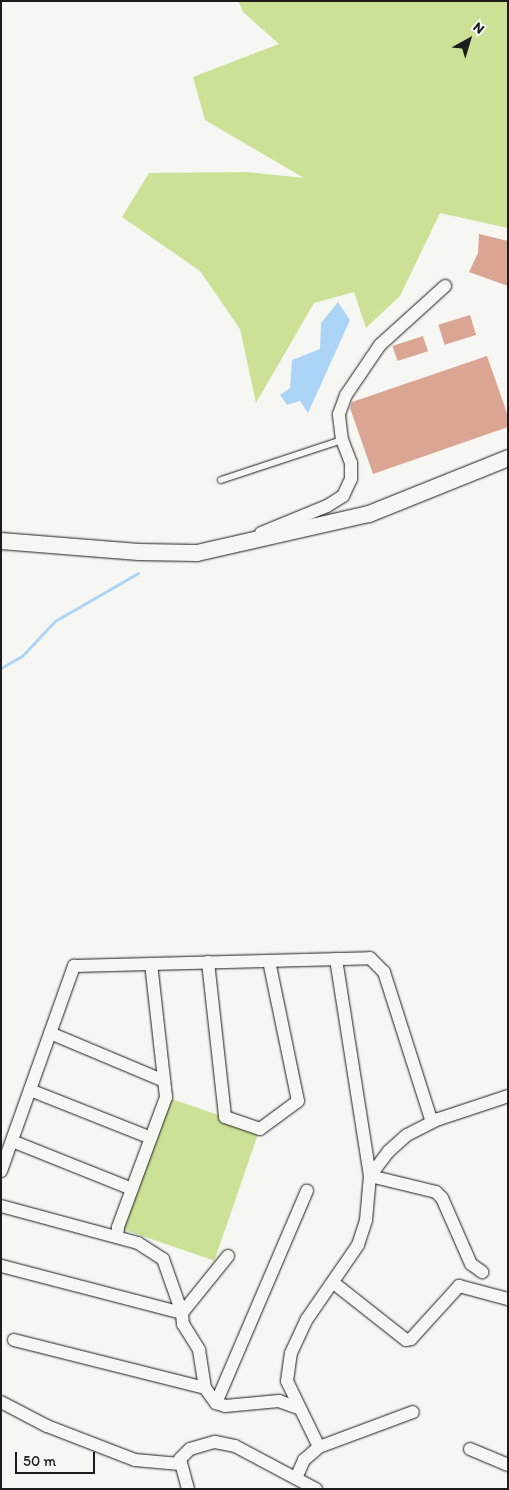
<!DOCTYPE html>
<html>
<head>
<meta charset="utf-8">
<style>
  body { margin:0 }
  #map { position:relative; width:509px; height:1490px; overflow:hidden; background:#f6f6f2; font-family:Itim,sans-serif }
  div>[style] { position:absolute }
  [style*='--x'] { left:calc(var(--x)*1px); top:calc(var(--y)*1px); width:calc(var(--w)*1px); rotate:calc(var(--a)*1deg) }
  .green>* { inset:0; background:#cde196; transform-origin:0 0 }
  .water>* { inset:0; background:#acd4f6 }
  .stream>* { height:3px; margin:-1.5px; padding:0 1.5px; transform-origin:1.5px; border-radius:1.5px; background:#acd4f6 }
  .building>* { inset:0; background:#dba593; transform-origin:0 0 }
  .roads { filter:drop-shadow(0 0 1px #1c1c1c) drop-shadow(0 0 1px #1c1c1c) }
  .lane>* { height:6px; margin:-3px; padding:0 3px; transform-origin:3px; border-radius:3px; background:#f6f6f2 }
  .street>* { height:12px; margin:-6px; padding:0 6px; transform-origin:6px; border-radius:6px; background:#f6f6f2 }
  .secondary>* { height:16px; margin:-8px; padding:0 8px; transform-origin:8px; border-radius:8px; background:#f6f6f2 }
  span { translate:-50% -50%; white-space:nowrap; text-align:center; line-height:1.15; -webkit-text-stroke:4.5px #f6f6f2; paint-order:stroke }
  .frame { position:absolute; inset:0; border:2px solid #1c1c1c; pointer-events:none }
  .north { position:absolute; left:444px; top:15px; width:50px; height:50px; -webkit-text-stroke:4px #f6f6f2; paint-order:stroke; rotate:39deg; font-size:14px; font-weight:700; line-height:20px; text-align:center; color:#1c1c1c }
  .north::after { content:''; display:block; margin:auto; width:18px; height:22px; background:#1c1c1c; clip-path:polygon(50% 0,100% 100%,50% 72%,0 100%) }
  .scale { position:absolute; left:15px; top:1452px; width:80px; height:22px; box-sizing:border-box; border:2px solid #1c1c1c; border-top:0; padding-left:6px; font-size:15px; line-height:18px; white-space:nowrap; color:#1c1c1c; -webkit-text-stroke:4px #f6f6f2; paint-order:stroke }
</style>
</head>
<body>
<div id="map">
  <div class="green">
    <i style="clip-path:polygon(238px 1px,508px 1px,508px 228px,440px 213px,400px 296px,366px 328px,354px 292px,314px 303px,256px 403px,240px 329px,200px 271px,122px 217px,149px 173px,247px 172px,304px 178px,205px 120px,193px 77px,279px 44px,243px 12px)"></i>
    <i style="left:166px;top:1097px;width:99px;height:139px;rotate:19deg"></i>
  </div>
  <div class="water">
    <i style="clip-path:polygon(338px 302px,350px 320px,308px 413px,300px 401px,287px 405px,280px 395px,290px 388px,292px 360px,320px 349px,321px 323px)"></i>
  </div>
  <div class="stream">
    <i style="--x:1;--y:668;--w:24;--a:-30"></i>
    <i style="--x:22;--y:656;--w:48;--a:-46.7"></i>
    <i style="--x:55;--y:621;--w:96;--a:-30"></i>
  </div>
  <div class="building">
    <i style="clip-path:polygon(479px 234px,508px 241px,508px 286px,469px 272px,478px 253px)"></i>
    <i style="left:470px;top:315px;width:21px;height:33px;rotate:73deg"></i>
    <i style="left:423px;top:336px;width:16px;height:32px;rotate:72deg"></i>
    <i style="clip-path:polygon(487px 356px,508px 416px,508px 427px,373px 474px,350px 408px,352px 402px)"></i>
  </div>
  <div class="roads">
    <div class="lane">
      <i style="--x:221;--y:480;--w:127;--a:-18.3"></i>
    </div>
    <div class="street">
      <i style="--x:261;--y:533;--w:71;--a:-22.2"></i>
      <i style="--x:327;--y:506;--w:19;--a:-32"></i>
      <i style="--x:343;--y:496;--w:19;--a:-65"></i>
      <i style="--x:351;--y:479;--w:16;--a:-90"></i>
      <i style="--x:351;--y:463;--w:25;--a:-111"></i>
      <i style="--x:342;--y:440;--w:26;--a:-97"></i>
      <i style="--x:339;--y:414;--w:20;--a:-70"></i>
      <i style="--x:346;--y:395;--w:60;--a:-55.8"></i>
      <i style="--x:380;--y:345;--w:88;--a:-42.2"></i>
      <i style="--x:336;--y:959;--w:220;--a:81.1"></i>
      <i style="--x:370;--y:1176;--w:68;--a:13.6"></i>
      <i style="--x:436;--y:1192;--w:8;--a:45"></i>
      <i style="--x:442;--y:1198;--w:72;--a:66.3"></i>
      <i style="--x:471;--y:1264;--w:14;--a:36"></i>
      <i style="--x:208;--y:962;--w:156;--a:83.7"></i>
      <i style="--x:225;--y:1117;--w:37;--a:19"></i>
      <i style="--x:260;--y:1129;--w:47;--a:-36.4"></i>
      <i style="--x:298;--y:1101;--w:143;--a:-101.7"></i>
      <i style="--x:50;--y:1033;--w:124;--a:22.8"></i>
      <i style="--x:30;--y:1090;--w:130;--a:21.6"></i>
      <i style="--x:12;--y:1141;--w:129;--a:21.8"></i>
      <i style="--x:1;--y:1171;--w:218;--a:-70.4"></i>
      <i style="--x:74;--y:966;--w:296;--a:-1.5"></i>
      <i style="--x:370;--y:958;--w:20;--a:45"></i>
      <i style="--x:384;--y:972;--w:157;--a:72.3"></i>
      <i style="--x:1;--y:1206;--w:142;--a:15.1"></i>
      <i style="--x:138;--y:1243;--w:30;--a:33"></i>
      <i style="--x:163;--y:1259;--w:57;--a:70.6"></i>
      <i style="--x:182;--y:1313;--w:187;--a:-165.4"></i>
      <i style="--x:117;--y:1237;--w:10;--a:-84"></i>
      <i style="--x:118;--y:1227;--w:139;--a:-69.7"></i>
      <i style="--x:166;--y:1097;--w:134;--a:-96.4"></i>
      <i style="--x:228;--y:1256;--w:73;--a:128.9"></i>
      <i style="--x:182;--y:1313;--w:11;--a:85"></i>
      <i style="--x:183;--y:1324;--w:31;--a:58"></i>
      <i style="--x:199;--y:1350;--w:38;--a:81"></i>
      <i style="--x:205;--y:1388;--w:19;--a:54"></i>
      <i style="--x:216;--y:1403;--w:9;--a:18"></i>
      <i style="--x:225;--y:1406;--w:54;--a:-5.3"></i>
      <i style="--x:279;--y:1401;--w:20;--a:20"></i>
      <i style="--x:335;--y:1284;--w:90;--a:38.3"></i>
      <i style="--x:406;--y:1340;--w:5;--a:-11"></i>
      <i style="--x:411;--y:1339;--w:72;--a:-47.8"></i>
      <i style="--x:459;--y:1286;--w:51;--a:14.9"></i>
      <i style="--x:14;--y:1340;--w:197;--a:14.1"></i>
      <i style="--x:1;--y:1402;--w:52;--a:27.6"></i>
      <i style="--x:47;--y:1426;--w:94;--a:21.1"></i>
      <i style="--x:135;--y:1460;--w:45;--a:5.1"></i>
      <i style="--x:216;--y:1403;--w:231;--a:-66.8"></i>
      <i style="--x:319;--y:1447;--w:73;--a:-115.9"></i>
      <i style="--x:287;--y:1381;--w:28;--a:-82"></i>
      <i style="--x:291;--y:1353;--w:38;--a:-65"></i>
      <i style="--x:307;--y:1319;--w:90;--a:-55.4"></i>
      <i style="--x:358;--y:1245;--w:26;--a:-72"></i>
      <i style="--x:366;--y:1220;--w:44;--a:-84.8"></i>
      <i style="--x:370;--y:1176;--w:31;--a:-53"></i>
      <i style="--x:389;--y:1151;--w:24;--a:-42"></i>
      <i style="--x:407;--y:1135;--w:36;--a:-27"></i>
      <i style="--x:439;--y:1119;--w:73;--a:-18.4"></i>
      <i style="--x:470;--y:1449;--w:41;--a:22.8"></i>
      <i style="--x:296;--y:1478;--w:20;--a:-66"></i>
      <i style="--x:304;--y:1460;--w:20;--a:-41"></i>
      <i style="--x:319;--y:1447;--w:100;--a:-20.4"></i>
      <i style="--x:188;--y:1489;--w:31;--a:-105"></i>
      <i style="--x:180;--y:1459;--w:14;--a:-45"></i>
      <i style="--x:190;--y:1449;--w:26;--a:-16"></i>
      <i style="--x:215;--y:1442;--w:20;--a:11"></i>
      <i style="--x:235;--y:1446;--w:92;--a:28"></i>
    </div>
    <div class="secondary">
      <i style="--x:1;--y:541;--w:138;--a:4.6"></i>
      <i style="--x:139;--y:552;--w:58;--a:1"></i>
      <i style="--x:197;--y:553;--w:176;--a:-12.8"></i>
      <i style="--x:369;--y:514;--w:150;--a:-21.9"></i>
    </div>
  </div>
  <div class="frame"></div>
  <div class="north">N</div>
  <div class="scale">50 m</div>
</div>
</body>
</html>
